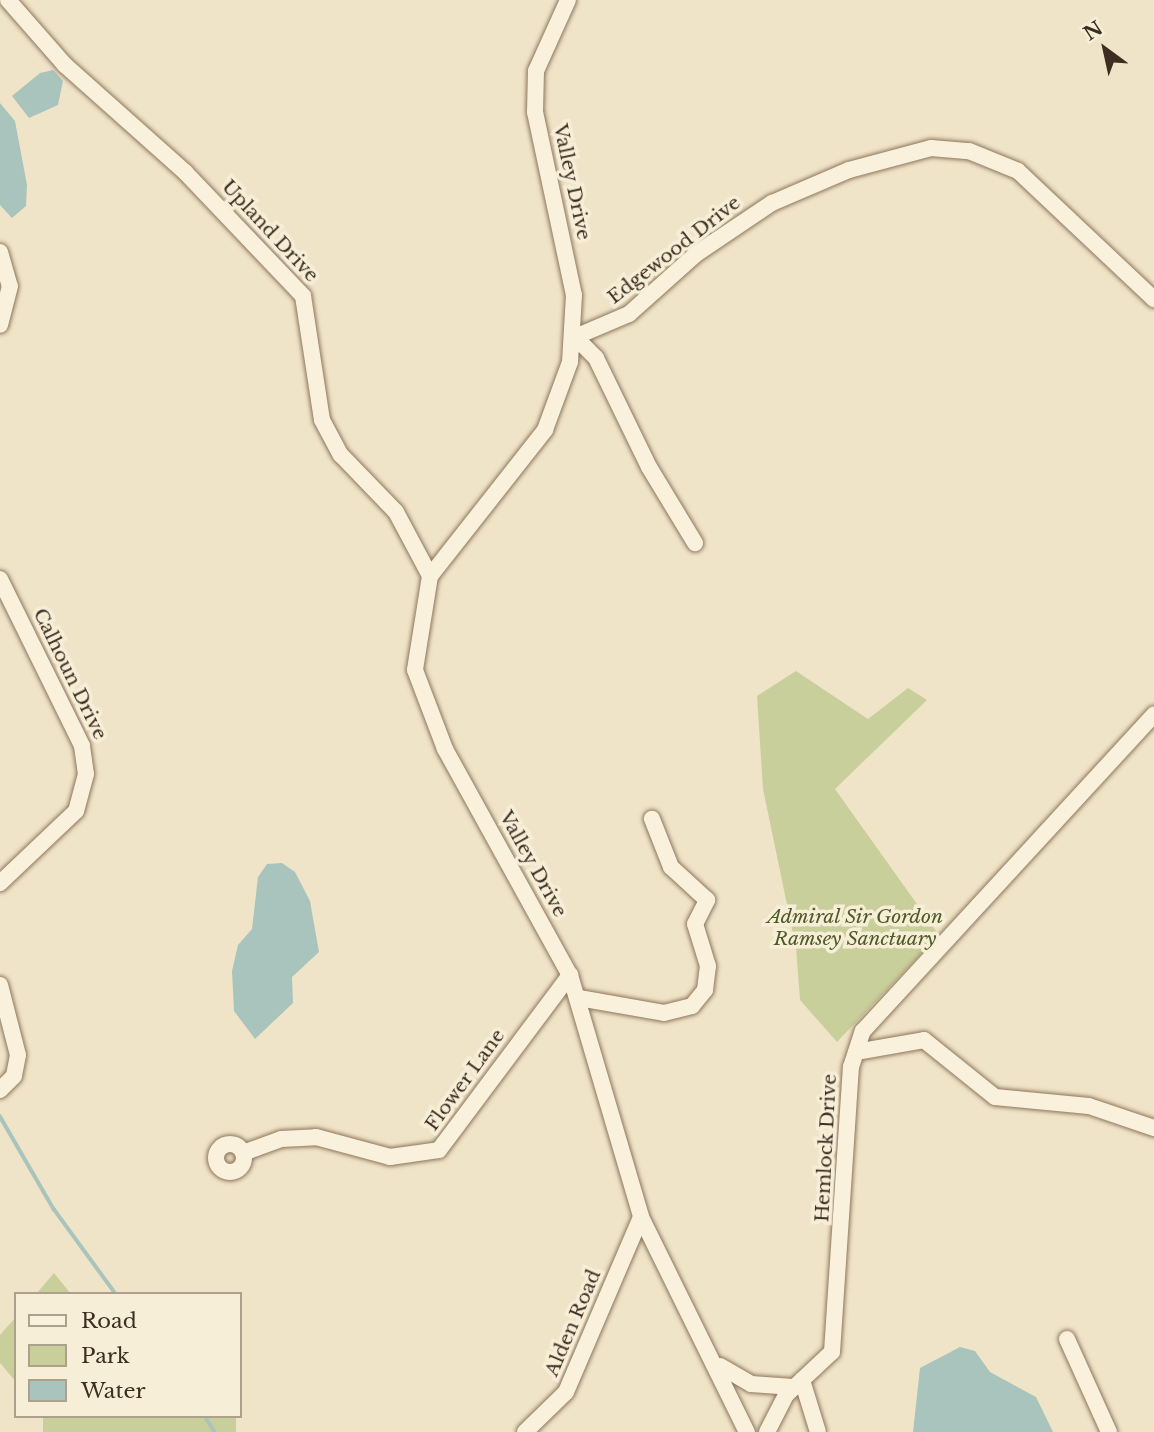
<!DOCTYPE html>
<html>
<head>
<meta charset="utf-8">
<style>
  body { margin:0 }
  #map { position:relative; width:1154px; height:1432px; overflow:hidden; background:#f0e4c8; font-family:"Libre Baskerville",serif }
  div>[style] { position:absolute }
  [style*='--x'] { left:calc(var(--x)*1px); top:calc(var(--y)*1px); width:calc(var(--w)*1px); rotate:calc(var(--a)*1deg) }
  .green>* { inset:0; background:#c9cf9b; transform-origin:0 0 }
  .water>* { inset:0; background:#a9c4bc }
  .stream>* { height:3.5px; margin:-1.75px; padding:0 1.75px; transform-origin:1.75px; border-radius:1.75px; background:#a9c4bc }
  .roads { filter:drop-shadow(0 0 2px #8d765c) drop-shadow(0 0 2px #8d765c) }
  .minor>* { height:16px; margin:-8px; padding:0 8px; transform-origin:8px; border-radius:8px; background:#faf1dc }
  .minor>.ring { margin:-8px; padding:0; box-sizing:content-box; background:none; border:16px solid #faf1dc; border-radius:50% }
  span { translate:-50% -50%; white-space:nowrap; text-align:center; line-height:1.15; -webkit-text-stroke:7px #f7eed8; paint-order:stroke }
  .street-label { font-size:19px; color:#3d2e20 }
  .park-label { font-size:19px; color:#4d5a26; font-style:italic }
  .legend { position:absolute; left:14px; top:1292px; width:228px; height:126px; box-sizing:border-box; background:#f7eed8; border:2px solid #ada18e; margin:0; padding:9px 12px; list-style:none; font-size:21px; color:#3d2e20 }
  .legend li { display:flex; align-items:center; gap:14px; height:35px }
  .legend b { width:35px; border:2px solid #ada18e }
  .north { position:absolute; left:1070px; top:14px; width:70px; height:70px; -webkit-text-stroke:5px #f7eed8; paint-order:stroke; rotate:327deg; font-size:19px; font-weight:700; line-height:28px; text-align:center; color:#3d2e20 }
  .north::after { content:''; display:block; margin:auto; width:24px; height:32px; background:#3d2e20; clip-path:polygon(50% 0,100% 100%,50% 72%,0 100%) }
</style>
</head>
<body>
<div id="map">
  <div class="green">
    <i style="clip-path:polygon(796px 671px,868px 719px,908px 688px,927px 700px,835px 789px,939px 935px,837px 1042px,800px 1000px,796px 948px,763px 789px,757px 696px)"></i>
    <i style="clip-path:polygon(54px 1273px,71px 1294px,36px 1294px)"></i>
    <i style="clip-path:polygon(16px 1317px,16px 1382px,0 1363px,0 1335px)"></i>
    <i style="left:43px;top:1416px;width:193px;height:21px"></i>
  </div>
  <div class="water">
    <i style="clip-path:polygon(53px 70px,63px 81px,58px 105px,29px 118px,12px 96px,40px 73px)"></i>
    <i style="clip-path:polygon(0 103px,15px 121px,27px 185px,26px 206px,12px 218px,0 205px)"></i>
    <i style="clip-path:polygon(282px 863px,295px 872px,310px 901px,319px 952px,292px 977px,293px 1003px,255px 1039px,234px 1011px,232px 971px,238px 945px,252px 929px,258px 877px,267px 864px)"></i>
    <i style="clip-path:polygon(960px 1347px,975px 1351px,990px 1372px,1036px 1397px,1053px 1432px,913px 1432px,920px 1368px)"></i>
  </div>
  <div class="stream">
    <i style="--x:0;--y:1116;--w:108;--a:59.9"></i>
    <i style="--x:54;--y:1209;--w:105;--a:53.9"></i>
    <i style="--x:205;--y:1416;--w:19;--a:58"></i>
  </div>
  <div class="roads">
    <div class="minor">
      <i style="--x:8;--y:0;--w:86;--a:48.8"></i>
      <i style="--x:65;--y:65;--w:161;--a:41.7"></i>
      <i style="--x:185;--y:172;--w:171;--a:46.4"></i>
      <i style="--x:303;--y:296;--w:125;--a:81.3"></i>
      <i style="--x:322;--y:420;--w:40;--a:62"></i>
      <i style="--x:341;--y:455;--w:79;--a:46"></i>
      <i style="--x:396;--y:512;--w:72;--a:62"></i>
      <i style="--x:568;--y:0;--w:78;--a:114.3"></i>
      <i style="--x:536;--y:71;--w:41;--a:91.4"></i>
      <i style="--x:535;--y:112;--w:187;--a:78"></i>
      <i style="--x:574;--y:295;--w:67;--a:93.4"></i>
      <i style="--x:570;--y:362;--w:72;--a:110.2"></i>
      <i style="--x:545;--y:430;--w:186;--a:128.2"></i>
      <i style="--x:430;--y:576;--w:95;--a:99.1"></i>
      <i style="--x:415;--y:670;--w:85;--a:69.2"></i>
      <i style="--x:445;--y:749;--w:258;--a:61.1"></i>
      <i style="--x:570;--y:975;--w:252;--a:73.6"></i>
      <i style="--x:641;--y:1217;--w:240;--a:63.8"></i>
      <i style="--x:0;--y:252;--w:35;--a:74"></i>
      <i style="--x:10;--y:286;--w:40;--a:104.4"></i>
      <i style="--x:575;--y:337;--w:59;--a:-23.1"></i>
      <i style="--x:629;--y:314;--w:90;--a:-41.8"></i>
      <i style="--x:696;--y:254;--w:92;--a:-33.9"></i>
      <i style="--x:772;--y:203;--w:84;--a:-23.2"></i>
      <i style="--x:849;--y:170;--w:85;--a:-15"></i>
      <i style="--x:931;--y:148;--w:38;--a:5"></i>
      <i style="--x:969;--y:151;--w:53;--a:22.2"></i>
      <i style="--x:1018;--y:171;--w:187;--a:43.3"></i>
      <i style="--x:575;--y:337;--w:30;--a:45"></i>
      <i style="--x:596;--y:358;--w:121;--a:64.1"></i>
      <i style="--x:649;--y:467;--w:89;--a:58.8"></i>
      <i style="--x:0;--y:579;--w:186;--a:63.8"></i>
      <i style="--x:82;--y:746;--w:28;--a:82"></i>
      <i style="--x:86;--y:774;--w:38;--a:105"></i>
      <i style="--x:76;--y:811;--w:105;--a:136.5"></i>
      <i style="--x:0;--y:985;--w:72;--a:75.6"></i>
      <i style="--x:18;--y:1055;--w:21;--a:101"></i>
      <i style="--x:14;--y:1076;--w:20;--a:135"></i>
      <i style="--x:579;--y:998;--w:86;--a:10"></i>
      <i style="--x:664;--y:1013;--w:29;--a:-14"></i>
      <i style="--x:692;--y:1006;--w:21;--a:-51"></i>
      <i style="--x:705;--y:990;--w:24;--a:-83"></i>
      <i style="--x:708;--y:966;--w:44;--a:-107.2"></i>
      <i style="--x:695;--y:924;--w:27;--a:-63"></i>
      <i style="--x:707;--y:900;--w:49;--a:-137.5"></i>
      <i style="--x:671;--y:867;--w:52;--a:-111.6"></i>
      <i style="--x:856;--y:1052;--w:69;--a:-10"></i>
      <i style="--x:924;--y:1040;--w:91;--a:38.8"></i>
      <i style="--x:995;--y:1097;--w:94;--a:5.5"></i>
      <i style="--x:1089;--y:1106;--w:69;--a:18.7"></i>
      <i class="ring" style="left:216px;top:1144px;width:12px;height:12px"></i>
      <i style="--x:243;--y:1153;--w:40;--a:-20.2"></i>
      <i style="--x:281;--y:1139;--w:35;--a:-3"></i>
      <i style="--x:316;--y:1137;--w:77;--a:15.1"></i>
      <i style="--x:390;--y:1157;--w:49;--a:-8.1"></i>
      <i style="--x:439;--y:1150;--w:219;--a:-53.2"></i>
      <i style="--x:1067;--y:1339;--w:102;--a:65.7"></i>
      <i style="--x:720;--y:1366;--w:36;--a:30"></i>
      <i style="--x:751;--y:1384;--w:42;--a:4.1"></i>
      <i style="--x:802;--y:1380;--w:54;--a:72.9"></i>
      <i style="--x:525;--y:1432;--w:57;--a:-44.3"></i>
      <i style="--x:566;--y:1392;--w:190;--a:-66.8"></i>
      <i style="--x:767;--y:1432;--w:42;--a:-62.8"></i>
      <i style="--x:786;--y:1395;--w:63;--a:-43.1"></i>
      <i style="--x:832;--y:1352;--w:286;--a:-86.2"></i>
      <i style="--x:851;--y:1067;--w:38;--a:-72"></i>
      <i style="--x:863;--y:1031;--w:430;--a:-47.4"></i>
    </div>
  </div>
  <div class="street-label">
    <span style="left:572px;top:182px;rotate:78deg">Valley Drive</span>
    <span style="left:270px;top:231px;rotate:47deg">Upland Drive</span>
    <span style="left:674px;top:250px;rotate:-38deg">Edgewood Drive</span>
    <span style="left:70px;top:674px;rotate:64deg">Calhoun Drive</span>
    <span style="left:533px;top:864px;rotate:61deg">Valley Drive</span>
    <span style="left:465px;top:1080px;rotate:-54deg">Flower Lane</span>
    <span style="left:826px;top:1148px;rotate:-87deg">Hemlock Drive</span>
    <span style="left:573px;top:1323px;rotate:-67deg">Alden Road</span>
  </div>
  <div class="park-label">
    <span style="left:855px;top:928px">Admiral Sir Gordon<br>Ramsey Sanctuary</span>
  </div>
  <ul class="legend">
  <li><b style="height:9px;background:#faf1dc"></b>Road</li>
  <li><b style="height:19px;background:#c9cf9b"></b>Park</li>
  <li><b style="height:19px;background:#a9c4bc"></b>Water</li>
  </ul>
  <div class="north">N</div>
</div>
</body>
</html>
